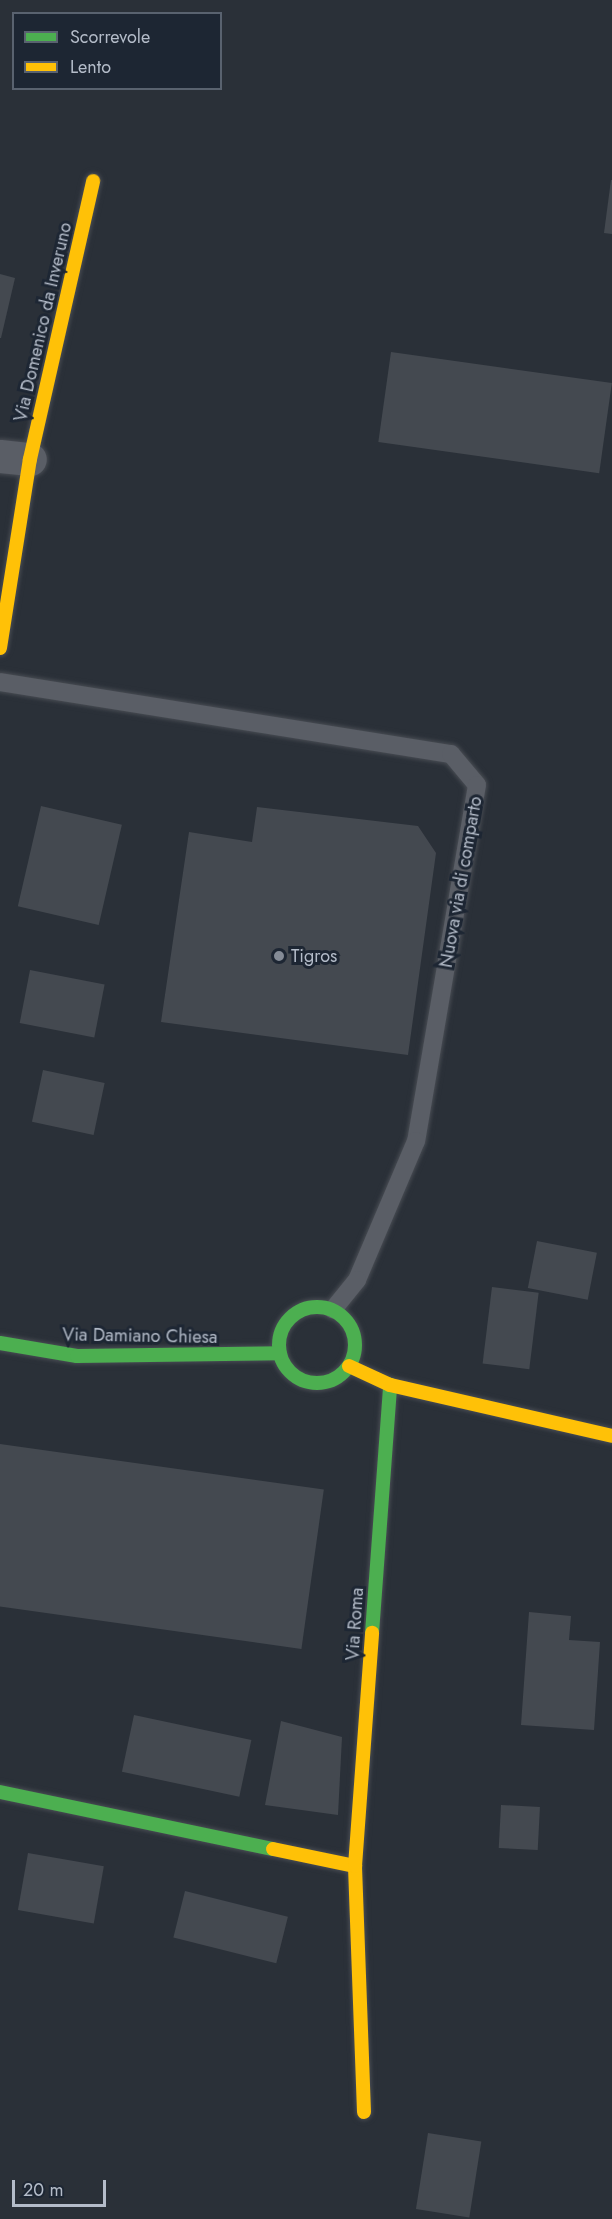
<!DOCTYPE html>
<html>
<head>
<meta charset="utf-8">
<style>
  body { margin:0 }
  #map { position:relative; width:612px; height:2219px; overflow:hidden; background:#2a3038; font-family:Jost,sans-serif }
  div>[style] { position:absolute }
  [style*='--x'] { left:calc(var(--x)*1px); top:calc(var(--y)*1px); width:calc(var(--w)*1px); rotate:calc(var(--a)*1deg) }
  .building>* { inset:0; background:#444950; transform-origin:0 0 }
  .roads { filter:drop-shadow(0 0 2px #484c53) drop-shadow(0 0 2px #484c53) }
  .lane>* { height:18px; margin:-9px; padding:0 9px; transform-origin:9px; border-radius:9px; background:#5a5e66 }
  .street>* { height:33px; margin:-16.5px; padding:0 16.5px; transform-origin:16.5px; border-radius:16.5px; background:#5a5e66 }
  .fast>* { height:14px; margin:-7px; padding:0 7px; transform-origin:7px; border-radius:7px; background:#4caf50 }
  .fast>.ring { margin:-7px; padding:0; box-sizing:content-box; background:none; border:14px solid #4caf50; border-radius:50% }
  .slow>* { height:14px; margin:-7px; padding:0 7px; transform-origin:7px; border-radius:7px; background:#ffc107 }
  .dots>* { width:16px; height:16px; translate:-50% -50%; box-sizing:border-box; border:3px solid #1d2633; border-radius:50% }
  span { translate:-50% -50%; white-space:nowrap; text-align:center; line-height:1.15; -webkit-text-stroke:6px #1d2633; paint-order:stroke }
  .street-label { font-size:18px; color:#b4bcc9 }
  .poi-label { font-size:18px; color:#b4bcc9 }
  .left { translate:0 -50%; text-align:left }
  .legend { position:absolute; left:12px; top:12px; width:210px; height:78px; box-sizing:border-box; background:#1d2633; border:2px solid #59626f; margin:0; padding:8px 10px; list-style:none; font-size:18px; color:#b4bcc9 }
  .legend li { display:flex; align-items:center; gap:12px; height:30px }
  .legend b { width:30px; border:2px solid #59626f }
  .scale { position:absolute; left:12px; top:2180px; width:94px; height:27px; box-sizing:border-box; border:3px solid #b4bcc9; border-top:0; padding-left:8px; font-size:18px; line-height:21px; white-space:nowrap; color:#b4bcc9; -webkit-text-stroke:4px #1d2633; paint-order:stroke }
</style>
</head>
<body>
<div id="map">
  <div class="building">
    <i style="clip-path:polygon(611px 180px,612px 180px,612px 234px,604px 233px)"></i>
    <i style="clip-path:polygon(0 274px,15px 278px,1px 338px,0 338px)"></i>
    <i style="left:391px;top:352px;width:223px;height:91px;rotate:8deg"></i>
    <i style="left:41px;top:806px;width:83px;height:103px;rotate:13deg"></i>
    <i style="clip-path:polygon(257px 807px,418px 826px,436px 853px,408px 1055px,161px 1022px,189px 832px,252px 842px)"></i>
    <i style="left:30px;top:970px;width:76px;height:54px;rotate:11deg"></i>
    <i style="left:43px;top:1070px;width:63px;height:53px;rotate:12deg"></i>
    <i style="left:537px;top:1241px;width:61px;height:48px;rotate:11deg"></i>
    <i style="left:492px;top:1287px;width:47px;height:77px;rotate:7deg"></i>
    <i style="left:0;top:1444px;width:327px;height:161px;rotate:8deg"></i>
    <i style="clip-path:polygon(529px 1612px,571px 1616px,569px 1640px,600px 1642px,594px 1730px,521px 1725px)"></i>
    <i style="left:134px;top:1715px;width:120px;height:58px;rotate:12deg"></i>
    <i style="clip-path:polygon(281px 1721px,342px 1737px,338px 1815px,265px 1805px)"></i>
    <i style="left:501px;top:1805px;width:39px;height:43px;rotate:3deg"></i>
    <i style="left:28px;top:1853px;width:77px;height:58px;rotate:10deg"></i>
    <i style="left:185px;top:1891px;width:106px;height:48px;rotate:14deg"></i>
    <i style="left:428px;top:2133px;width:54px;height:77px;rotate:9deg"></i>
  </div>
  <div class="roads">
    <div class="lane">
      <i style="--x:0;--y:682;--w:457;--a:9.1"></i>
      <i style="--x:451;--y:754;--w:40;--a:50"></i>
      <i style="--x:477;--y:785;--w:361;--a:99.7"></i>
      <i style="--x:416;--y:1141;--w:151;--a:113"></i>
      <i style="--x:357;--y:1280;--w:38;--a:129"></i>
    </div>
    <div class="street">
      <i style="--x:0;--y:456;--w:30;--a:6"></i>
    </div>
    <div class="fast">
      <i class="ring" style="left:279px;top:1307px;width:62px;height:62px"></i>
      <i style="--x:0;--y:1343;--w:78;--a:9.6"></i>
      <i style="--x:77;--y:1356;--w:203;--a:-0.8"></i>
      <i style="--x:372;--y:1633;--w:249;--a:-85.8"></i>
      <i style="--x:0;--y:1792;--w:279;--a:11.8"></i>
    </div>
    <div class="slow">
      <i style="--x:0;--y:648;--w:191;--a:-81"></i>
      <i style="--x:30;--y:459;--w:285;--a:-77.2"></i>
      <i style="--x:349;--y:1366;--w:45;--a:24.9"></i>
      <i style="--x:390;--y:1385;--w:228;--a:12.9"></i>
      <i style="--x:273;--y:1849;--w:84;--a:11.7"></i>
      <i style="--x:364;--y:2112;--w:246;--a:-92.1"></i>
      <i style="--x:355;--y:1866;--w:234;--a:-85.8"></i>
    </div>
  </div>
  <div class="dots">
    <i style="left:279px;top:956px;background:#848b96"></i>
  </div>
  <div class="street-label">
    <span style="left:43px;top:322px;rotate:-77deg">Via Domenico da Inveruno</span>
    <span style="left:461px;top:882px;rotate:-80deg">Nuova via di comparto</span>
    <span style="left:140px;top:1336px;rotate:1deg">Via Damiano Chiesa</span>
    <span style="left:355px;top:1624px;rotate:-86deg">Via Roma</span>
  </div>
  <div class="poi-label">
    <span class="left" style="left:291px;top:956px">Tigros</span>
  </div>
  <ul class="legend">
  <li><b style="height:8px;background:#4caf50"></b>Scorrevole</li>
  <li><b style="height:8px;background:#ffc107"></b>Lento</li>
  </ul>
  <div class="scale">20 m</div>
</div>
</body>
</html>
